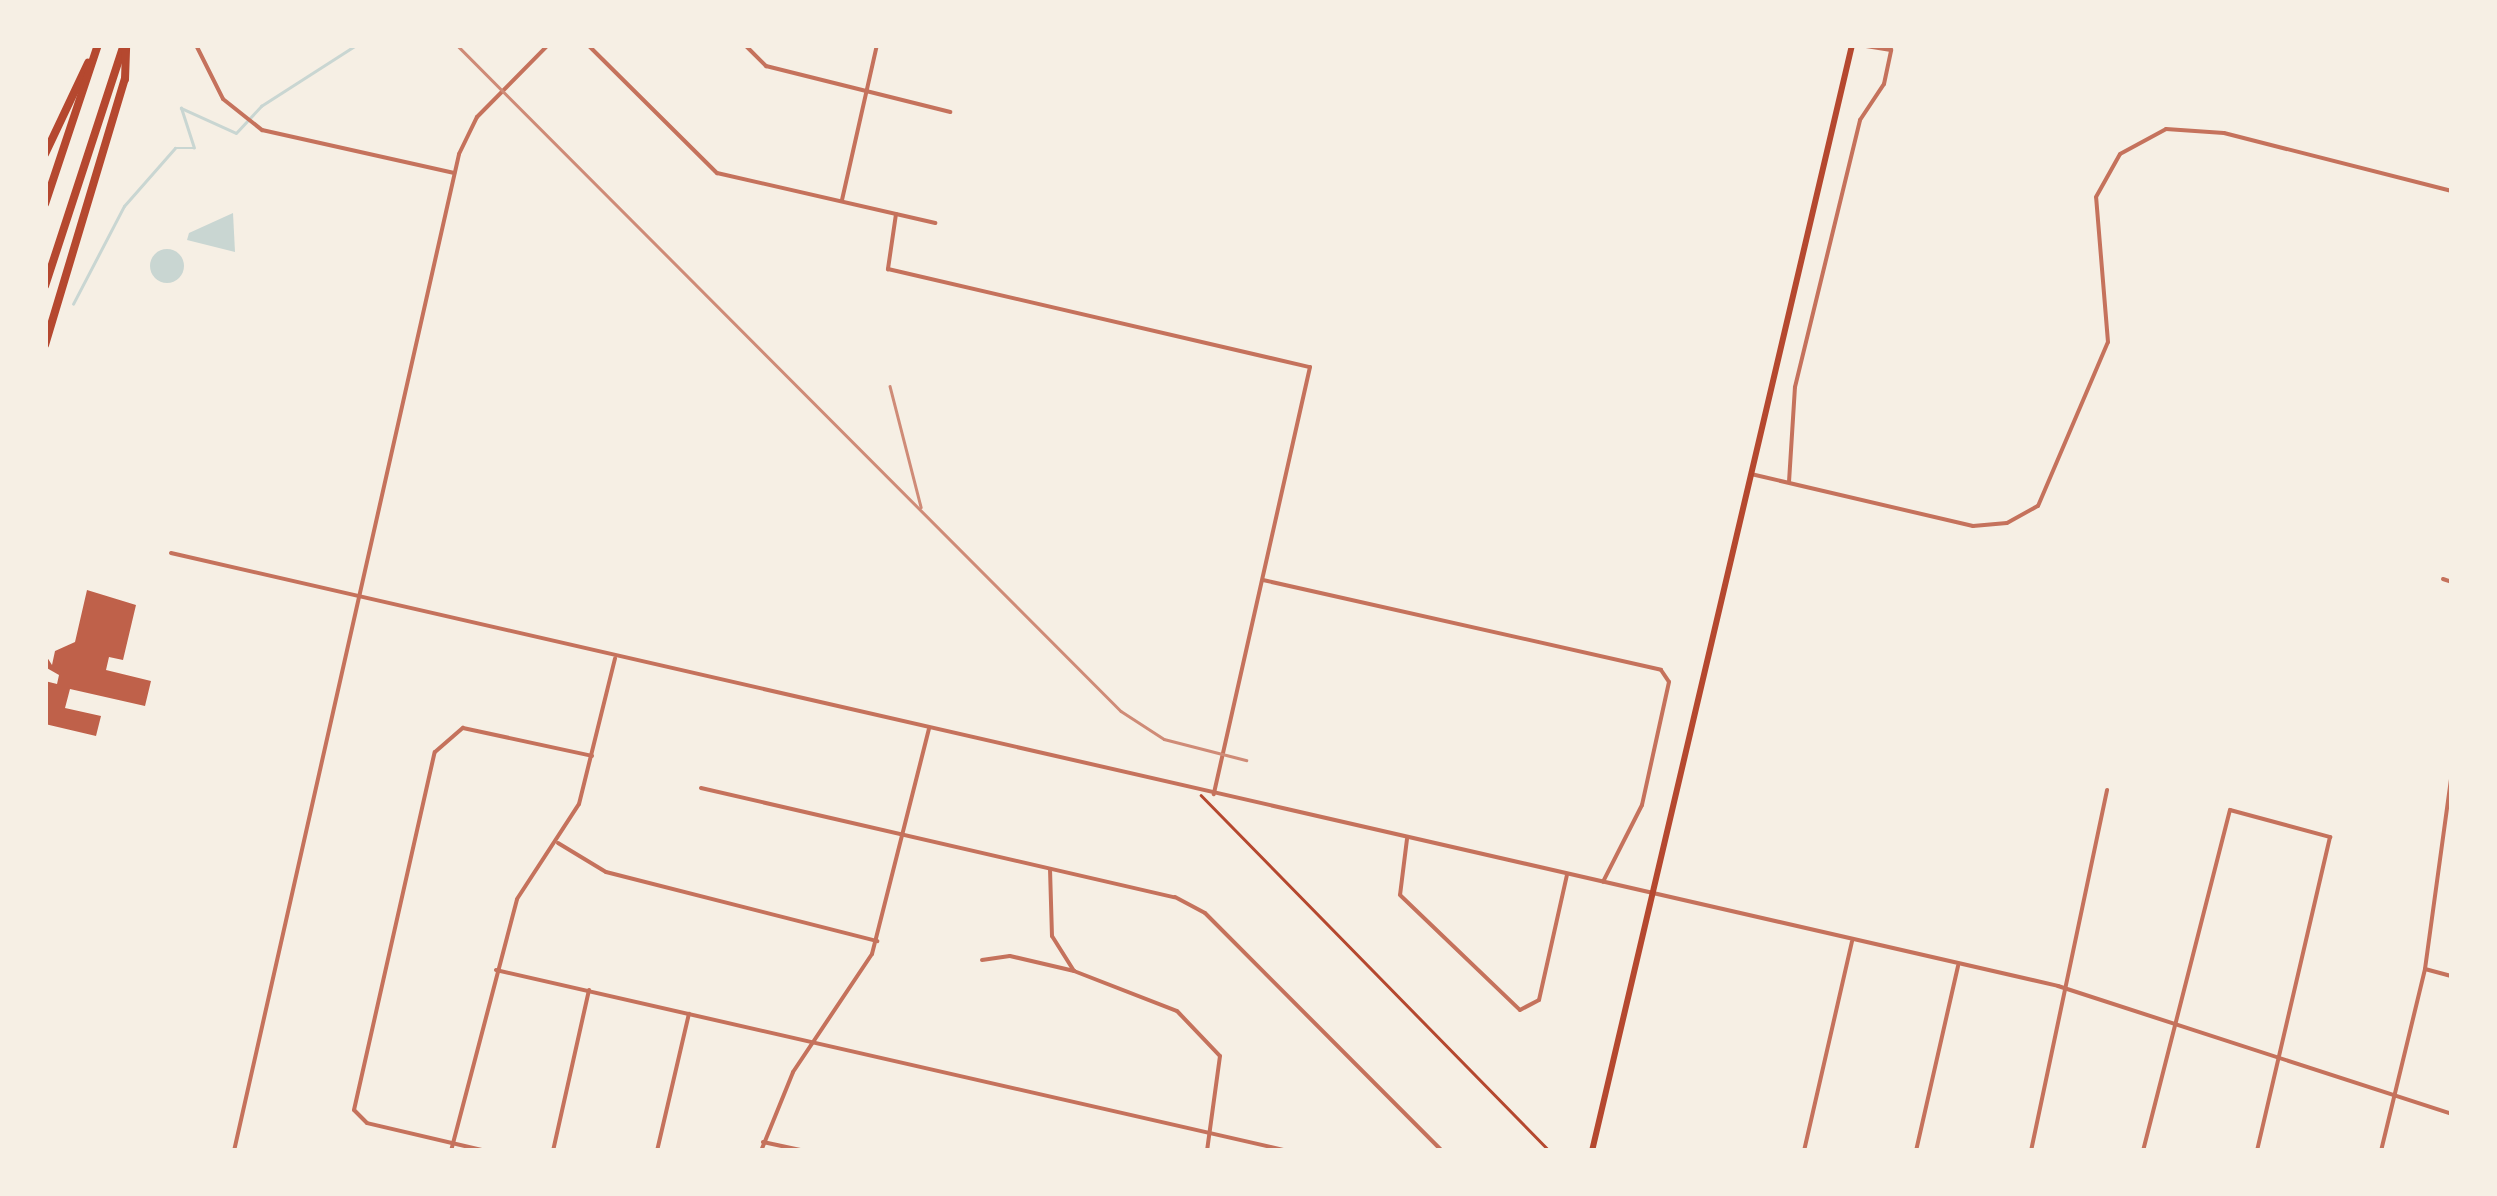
<!DOCTYPE html>
<html>
<head>
<meta charset="utf-8">
<style>
  body { margin:0 }
  #map { position:relative; width:2497px; height:1196px; overflow:hidden; background:#f6efe4; font-family:"Fira Sans",sans-serif }
  div>[style] { position:absolute }
  [style*='--x'] { left:calc(var(--x)*1px); top:calc(var(--y)*1px); width:calc(var(--w)*1px); rotate:calc(var(--a)*1deg) }
  .water>* { inset:0; background:#c9d6d2 }
  .round { border-radius:50% }
  .stream>* { height:2.5px; margin:-1.25px; padding:0 1.25px; transform-origin:1.25px; border-radius:1.25px; background:#c9d6d2 }
  .building>* { inset:0; background:#bf614a }
  .path>* { height:2.5px; margin:-1.25px; padding:0 1.25px; transform-origin:1.25px; border-radius:1.25px; background:#b5482f }
  .minor>* { height:4px; margin:-2px; padding:0 2px; transform-origin:2px; border-radius:2px; background:#c5725c }
  .secondary>* { height:6px; margin:-3px; padding:0 3px; transform-origin:3px; border-radius:3px; background:#b5482f }
  .motorway>* { height:8px; margin:-4px; padding:0 4px; transform-origin:4px; border-radius:4px; background:#b5482f }
  .rail>* { height:2.5px; margin:-1.25px; padding:0 1.25px; transform-origin:1.25px; border-radius:1.25px; background:#cf8b77 }
  span { translate:-50% -50%; white-space:nowrap; text-align:center; line-height:1.15; -webkit-text-stroke:8px #f6efe4; paint-order:stroke }
  .frame { position:absolute; inset:0; border:48px solid #f6efe4; pointer-events:none }
</style>
</head>
<body>
<div id="map">
  <div class="water">
    <i style="clip-path:polygon(233px 213px,235px 252px,187px 240px,189px 233px)"></i>
    <i class="round" style="left:150px;top:249px;width:34px;height:34px"></i>
  </div>
  <div class="stream">
    <i style="--x:73;--y:304;--w:110;--a:-62.5"></i>
    <i style="--x:124;--y:206;--w:77;--a:-48.7"></i>
    <i style="--x:175;--y:148;--w:19;--a:0"></i>
    <i style="--x:194;--y:148;--w:42;--a:-108"></i>
    <i style="--x:181;--y:108;--w:60;--a:24.4"></i>
    <i style="--x:236;--y:133;--w:37;--a:-47"></i>
    <i style="--x:261;--y:106;--w:113;--a:-32.7"></i>
  </div>
  <div class="building">
    <i style="clip-path:polygon(87px 590px,136px 605px,123px 660px,109px 657px,106px 670px,151px 681px,145px 706px,70px 689px,65px 708px,101px 716px,96px 736px,45px 724px,45px 681px,57px 684px,59px 675px,45px 667px,45px 654px,52px 665px,55px 651px,75px 642px)"></i>
  </div>
  <div class="path">
    <i style="--x:1201;--y:795;--w:499;--a:45.6"></i>
  </div>
  <div class="minor">
    <i style="--x:196;--y:45;--w:60;--a:63.4"></i>
    <i style="--x:223;--y:99;--w:50;--a:38.5"></i>
    <i style="--x:262;--y:130;--w:197;--a:12.6"></i>
    <i style="--x:588;--y:45;--w:182;--a:44.8"></i>
    <i style="--x:717;--y:173;--w:224;--a:12.9"></i>
    <i style="--x:745;--y:45;--w:30;--a:45"></i>
    <i style="--x:766;--y:66;--w:190;--a:14"></i>
    <i style="--x:842;--y:200;--w:159;--a:-77.3"></i>
    <i style="--x:896;--y:214;--w:56;--a:98.3"></i>
    <i style="--x:888;--y:269;--w:433;--a:13.1"></i>
    <i style="--x:1310;--y:367;--w:438;--a:102.7"></i>
    <i style="--x:1751;--y:474;--w:228;--a:13.2"></i>
    <i style="--x:1973;--y:526;--w:34;--a:-5"></i>
    <i style="--x:2007;--y:523;--w:35;--a:-29"></i>
    <i style="--x:2038;--y:506;--w:178;--a:-66.9"></i>
    <i style="--x:2108;--y:342;--w:145;--a:-94.7"></i>
    <i style="--x:2096;--y:197;--w:49;--a:-60.8"></i>
    <i style="--x:2120;--y:154;--w:52;--a:-28.5"></i>
    <i style="--x:2166;--y:129;--w:58;--a:3.9"></i>
    <i style="--x:2224;--y:133;--w:235;--a:14.3"></i>
    <i style="--x:1789;--y:482;--w:95;--a:-86.4"></i>
    <i style="--x:1795;--y:387;--w:275;--a:-76.3"></i>
    <i style="--x:1860;--y:120;--w:43;--a:-56.3"></i>
    <i style="--x:1884;--y:84;--w:35;--a:-78"></i>
    <i style="--x:1891;--y:50;--w:30;--a:-171"></i>
    <i style="--x:171;--y:553;--w:1936;--a:12.92"></i>
    <i style="--x:2058;--y:986;--w:414;--a:18"></i>
    <i style="--x:2443;--y:579;--w:9;--a:18"></i>
    <i style="--x:1263;--y:580;--w:408;--a:12.7"></i>
    <i style="--x:1661;--y:670;--w:14;--a:56"></i>
    <i style="--x:1669;--y:682;--w:126;--a:102.4"></i>
    <i style="--x:1642;--y:805;--w:86;--a:116.9"></i>
    <i style="--x:701;--y:788;--w:486;--a:13"></i>
    <i style="--x:1175;--y:897;--w:34;--a:28"></i>
    <i style="--x:1205;--y:913;--w:336;--a:45.1"></i>
    <i style="--x:1407;--y:839;--w:56;--a:97.1"></i>
    <i style="--x:1400;--y:895;--w:166;--a:43.8"></i>
    <i style="--x:1520;--y:1010;--w:21;--a:-28"></i>
    <i style="--x:1539;--y:1000;--w:128;--a:-77.4"></i>
    <i style="--x:558;--y:843;--w:56;--a:31.1"></i>
    <i style="--x:606;--y:872;--w:280;--a:14.3"></i>
    <i style="--x:1050;--y:869;--w:67;--a:88.3"></i>
    <i style="--x:1052;--y:936;--w:41;--a:57.8"></i>
    <i style="--x:1074;--y:971;--w:110;--a:21.2"></i>
    <i style="--x:1177;--y:1011;--w:62;--a:46.3"></i>
    <i style="--x:1220;--y:1056;--w:96;--a:97.8"></i>
    <i style="--x:982;--y:960;--w:28;--a:-8"></i>
    <i style="--x:1010;--y:956;--w:66;--a:13.2"></i>
    <i style="--x:2425;--y:969;--w:28;--a:15"></i>
    <i style="--x:496;--y:970;--w:812;--a:12.87"></i>
    <i style="--x:763;--y:1142;--w:43;--a:12.1"></i>
    <i style="--x:234;--y:1151;--w:1022;--a:-77.28"></i>
    <i style="--x:459;--y:154;--w:41;--a:-64.1"></i>
    <i style="--x:477;--y:117;--w:101;--a:-45.4"></i>
    <i style="--x:451;--y:1151;--w:260;--a:-75.3"></i>
    <i style="--x:517;--y:899;--w:113;--a:-56.9"></i>
    <i style="--x:579;--y:804;--w:150;--a:-76.1"></i>
    <i style="--x:486;--y:1151;--w:122;--a:-166.8"></i>
    <i style="--x:367;--y:1123;--w:18;--a:-135"></i>
    <i style="--x:354;--y:1110;--w:367;--a:-77.3"></i>
    <i style="--x:435;--y:752;--w:37;--a:-41"></i>
    <i style="--x:463;--y:728;--w:132;--a:12.2"></i>
    <i style="--x:553;--y:1151;--w:165;--a:-77.4"></i>
    <i style="--x:657;--y:1151;--w:141;--a:-76.9"></i>
    <i style="--x:761;--y:1151;--w:85;--a:-67.9"></i>
    <i style="--x:793;--y:1072;--w:142;--a:-56.2"></i>
    <i style="--x:872;--y:954;--w:232;--a:-75.8"></i>
    <i style="--x:1804;--y:1151;--w:215;--a:-77.1"></i>
    <i style="--x:1916;--y:1151;--w:190;--a:-77.2"></i>
    <i style="--x:2031;--y:1151;--w:369;--a:-78.1"></i>
    <i style="--x:2143;--y:1151;--w:352;--a:-75.7"></i>
    <i style="--x:2230;--y:810;--w:104;--a:15.1"></i>
    <i style="--x:2330;--y:837;--w:322;--a:103.1"></i>
    <i style="--x:2381;--y:1151;--w:187;--a:-76.4"></i>
    <i style="--x:2425;--y:969;--w:198;--a:-82.2"></i>
  </div>
  <div class="secondary">
    <i style="--x:1592;--y:1151;--w:1136;--a:-76.77"></i>
  </div>
  <div class="motorway">
    <i style="--x:45;--y:154;--w:101;--a:-64.7"></i>
    <i style="--x:45;--y:204;--w:168;--a:-71.6"></i>
    <i style="--x:45;--y:286;--w:254;--a:-71.9"></i>
    <i style="--x:45;--y:345;--w:278;--a:-73.3"></i>
    <i style="--x:125;--y:79;--w:34;--a:-88"></i>
  </div>
  <div class="rail">
    <i style="--x:457;--y:45;--w:940;--a:45.09"></i>
    <i style="--x:1121;--y:711;--w:51;--a:33.1"></i>
    <i style="--x:1164;--y:739;--w:85;--a:14.4"></i>
    <i style="--x:890;--y:386;--w:125;--a:75.6"></i>
  </div>
  <div class="frame"></div>
</div>
</body>
</html>
